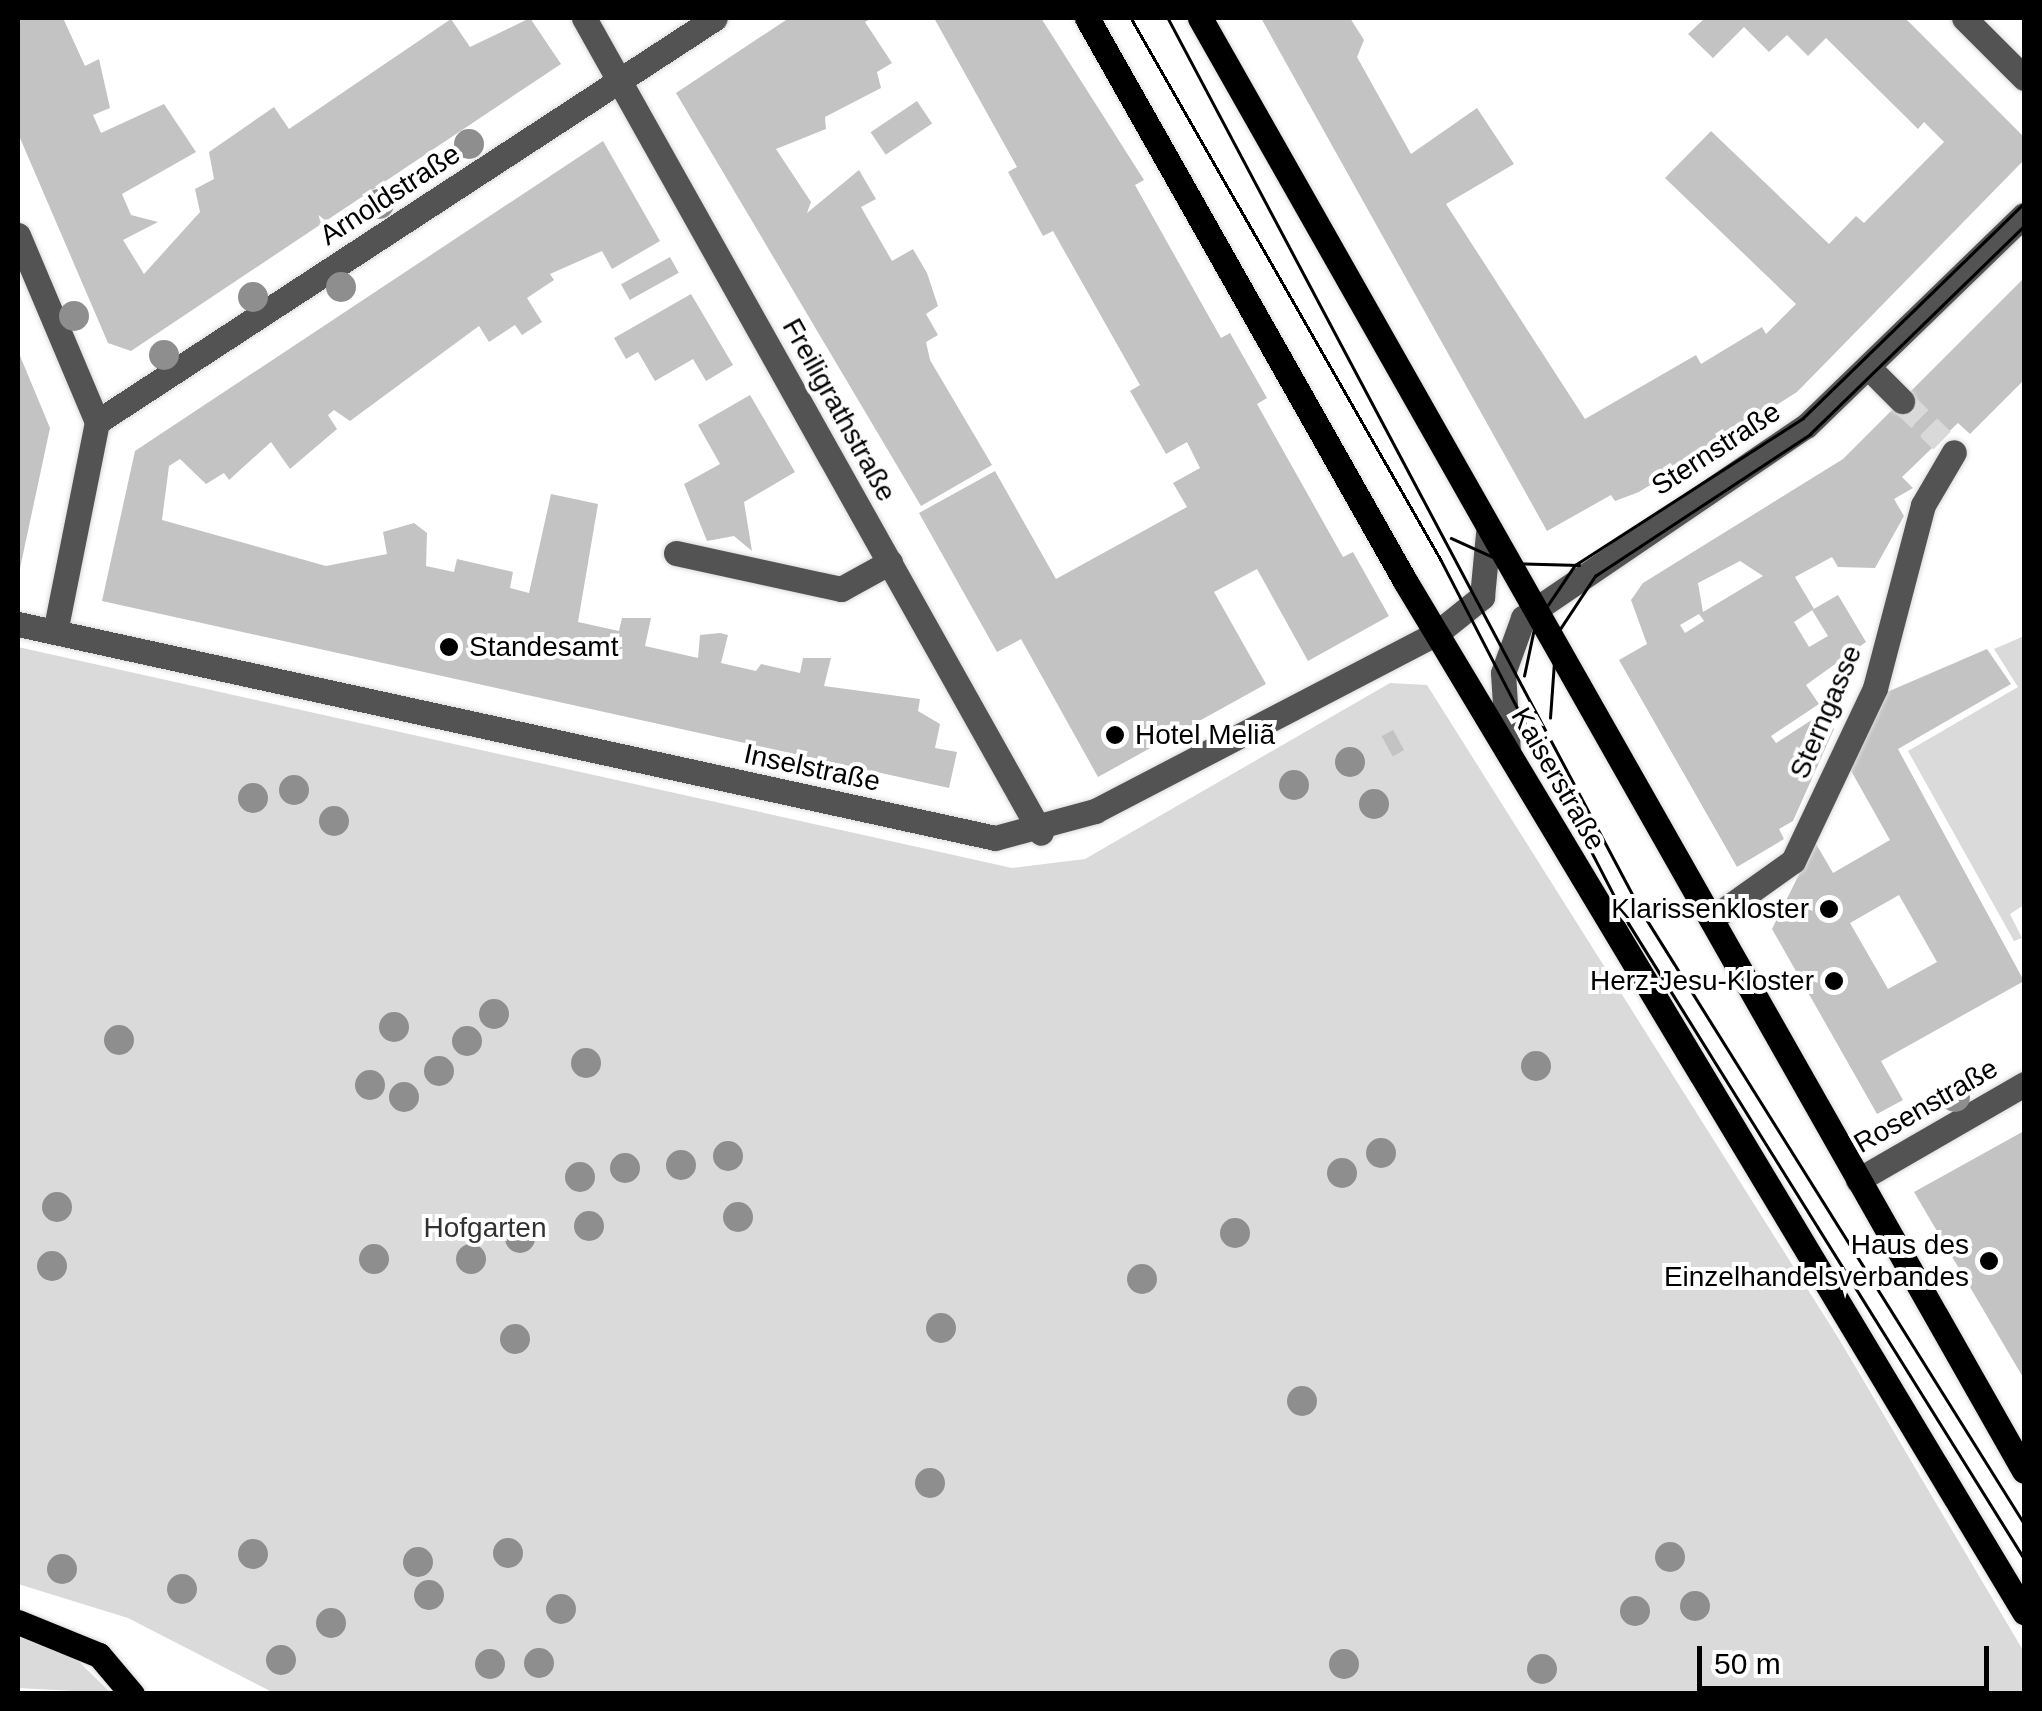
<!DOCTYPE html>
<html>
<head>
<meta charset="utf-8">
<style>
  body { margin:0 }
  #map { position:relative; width:2042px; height:1711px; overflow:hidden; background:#fff; font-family:Arial,sans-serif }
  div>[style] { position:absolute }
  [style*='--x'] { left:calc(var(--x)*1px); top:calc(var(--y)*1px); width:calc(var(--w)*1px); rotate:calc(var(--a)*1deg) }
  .green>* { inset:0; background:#dadada }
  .building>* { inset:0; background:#c3c3c3; transform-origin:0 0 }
  .minor-tunnel>* { height:25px; margin-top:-12.5px; transform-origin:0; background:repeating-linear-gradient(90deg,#d9d9d9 0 25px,transparent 0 37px) }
  .roads { filter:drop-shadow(0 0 2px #dbdbdb) drop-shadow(0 0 2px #dbdbdb) }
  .minor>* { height:25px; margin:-12.5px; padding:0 12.5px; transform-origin:12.5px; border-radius:12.5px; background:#535353 }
  .major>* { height:25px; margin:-12.5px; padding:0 12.5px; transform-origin:12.5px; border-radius:12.5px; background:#000 }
  .tram>* { height:2.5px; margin:-1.25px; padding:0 1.25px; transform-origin:1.25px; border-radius:1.25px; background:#000 }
  .trees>* { width:30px; height:30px; margin:-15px; border-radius:50%; background:#8e8e8e }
  .dots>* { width:28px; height:28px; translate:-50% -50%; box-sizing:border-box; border:5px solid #fff; border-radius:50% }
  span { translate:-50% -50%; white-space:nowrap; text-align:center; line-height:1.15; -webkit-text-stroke:8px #fff; paint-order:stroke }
  .street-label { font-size:28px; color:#000 }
  .poi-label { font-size:28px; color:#000 }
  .left { translate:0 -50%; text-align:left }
  .right { translate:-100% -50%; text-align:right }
  .park-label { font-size:28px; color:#313131 }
  .frame { position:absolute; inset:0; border:20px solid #000; pointer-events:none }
  .scale { position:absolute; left:1697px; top:1646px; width:292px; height:45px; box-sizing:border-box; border:5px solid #000; border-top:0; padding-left:12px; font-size:30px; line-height:35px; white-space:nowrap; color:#000; -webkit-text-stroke:8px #fff; paint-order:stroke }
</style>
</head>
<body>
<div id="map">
  <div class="green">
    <i style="clip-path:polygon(2024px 636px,2024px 905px,2010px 914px,2022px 938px,2014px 941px,1908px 751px,2018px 687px,1994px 649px)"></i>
    <i style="clip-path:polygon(18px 647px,1012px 868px,1085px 859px,1390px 683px,1427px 685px,1839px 1339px,2024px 1652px,2024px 1693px,274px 1693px,128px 1618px,18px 1584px)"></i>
    <i style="clip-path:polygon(18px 1637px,74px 1657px,111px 1693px,18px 1688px)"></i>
  </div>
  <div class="building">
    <i style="clip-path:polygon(18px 18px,63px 18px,85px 66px,99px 59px,110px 108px,93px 115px,101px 133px,164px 104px,196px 152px,122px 194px,131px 215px,158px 222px,123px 240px,144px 274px,200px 212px,195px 189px,214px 179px,209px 152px,274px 107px,289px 129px,451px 19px,470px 47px,530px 18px,561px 64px,131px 351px,108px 343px,20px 138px)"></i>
    <i style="clip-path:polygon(789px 18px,872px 18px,865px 22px,892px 63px,877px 72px,881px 88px,825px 117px,826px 129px,776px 149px,811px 202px,807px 213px,859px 170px,876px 199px,861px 207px,892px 261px,913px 249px,927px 273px,938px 306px,926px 314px,938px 335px,926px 342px,930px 360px,992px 465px,921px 506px,676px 93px)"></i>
    <i style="clip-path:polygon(934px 18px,1041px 18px,1144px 180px,1135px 185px,1221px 338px,1230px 333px,1267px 398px,1257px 404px,1343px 557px,1353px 552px,1389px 616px,1308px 661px,1257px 569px,1214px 592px,1266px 684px,1098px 777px,1021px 639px,997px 652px,919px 513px,995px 471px,1056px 579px,1187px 507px,1173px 483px,1200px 468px,1187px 442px,1166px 454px,1130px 391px,1140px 385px,1053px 231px,1043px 236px,1008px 172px,1017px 167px)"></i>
    <i style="clip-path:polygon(1261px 18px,1350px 18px,1364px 40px,1357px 57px,1411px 154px,1477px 108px,1514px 164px,1446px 204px,1585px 419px,1696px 355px,1701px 364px,1762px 327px,1766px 334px,1796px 304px,1665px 178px,1711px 131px,1829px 244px,1856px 216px,1864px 223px,1944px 142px,1924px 122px,1918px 129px,1826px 38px,1808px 56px,1787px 35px,1769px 52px,1744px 27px,1713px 58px,1688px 34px,1705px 18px,1905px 18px,2024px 137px,2024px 160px,1797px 392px,1639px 492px,1615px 501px,1611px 495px,1547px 531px)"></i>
    <i style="left:917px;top:101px;width:27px;height:56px;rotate:56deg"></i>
    <i style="clip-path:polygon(603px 141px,660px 241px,612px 269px,602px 251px,550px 274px,554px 280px,527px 298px,542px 322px,522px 335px,515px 325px,489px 342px,479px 326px,350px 421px,334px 410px,328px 415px,337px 429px,290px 469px,271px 442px,229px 480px,224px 473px,206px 484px,180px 459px,169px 466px,162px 520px,326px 566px,387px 554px,383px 532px,414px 523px,427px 533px,426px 566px,454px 572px,457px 559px,513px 572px,510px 588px,529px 593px,551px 494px,598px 504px,578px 622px,619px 631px,622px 618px,651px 618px,645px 646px,698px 658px,700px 635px,720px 633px,728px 635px,721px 663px,756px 671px,761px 664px,800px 673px,803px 658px,831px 658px,824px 686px,920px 699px,918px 711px,940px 724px,935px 748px,957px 752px,949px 788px,102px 601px,135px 451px)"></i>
    <i style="left:670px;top:257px;width:18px;height:56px;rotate:61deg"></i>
    <i style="clip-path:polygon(evenodd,2024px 278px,2024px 380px,1970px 434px,1958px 423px,1902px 477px,1913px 488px,1894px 499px,1904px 516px,1875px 568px,1838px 567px,1832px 557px,1795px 577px,1814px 609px,1794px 622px,1809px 647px,1828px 636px,1812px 610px,1838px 595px,1866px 642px,1806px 685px,1819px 704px,1771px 736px,1776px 743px,1824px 712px,1834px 729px,1793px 821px,1779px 829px,1784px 839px,1737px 867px,1619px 660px,1647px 644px,1631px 600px,1643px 583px,1843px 459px,2024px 278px,1740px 561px,1763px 576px,1703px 612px,1698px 583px,1740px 561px,2024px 278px,1699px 614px,1704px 621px,1685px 633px,1680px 625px,1699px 614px)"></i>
    <i style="clip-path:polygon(691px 294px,733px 365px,706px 381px,693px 359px,655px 381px,638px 352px,626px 359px,614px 338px)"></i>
    <i style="clip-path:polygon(18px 351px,50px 428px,19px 573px,18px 573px)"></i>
    <i style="clip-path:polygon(750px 395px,795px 472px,744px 502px,752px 551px,734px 536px,707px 541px,684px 484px,720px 464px,698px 425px)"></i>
    <i style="clip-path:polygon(evenodd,1987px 649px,2011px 684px,1898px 749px,2024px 981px,1881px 1061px,1903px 1100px,1877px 1114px,1772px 929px,1815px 842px,1833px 873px,1890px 840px,1850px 769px,1887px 692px,1987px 649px,1899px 895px,1937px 962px,1888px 989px,1850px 923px,1899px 895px)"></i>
    <i style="left:1393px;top:730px;width:23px;height:13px;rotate:61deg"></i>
    <i style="clip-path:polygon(2024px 1131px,2024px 1379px,1914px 1192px)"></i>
  </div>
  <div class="minor-tunnel">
    <i style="--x:1902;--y:401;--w:56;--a:44.3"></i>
  </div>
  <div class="roads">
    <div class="minor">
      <i style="--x:584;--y:18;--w:934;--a:60.72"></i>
      <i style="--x:1964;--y:18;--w:85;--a:45"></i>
      <i style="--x:18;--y:235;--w:203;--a:67.1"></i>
      <i style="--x:97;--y:422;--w:214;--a:101.3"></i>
      <i style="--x:1869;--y:368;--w:47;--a:45"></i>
      <i style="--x:97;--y:422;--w:738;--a:-33.17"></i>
      <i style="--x:676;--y:553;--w:169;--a:12.3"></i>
      <i style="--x:841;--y:589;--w:56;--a:-28.9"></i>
      <i style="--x:18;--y:624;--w:1000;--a:12.35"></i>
      <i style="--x:995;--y:838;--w:104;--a:-15.1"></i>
      <i style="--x:1095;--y:811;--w:386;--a:-27.5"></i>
      <i style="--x:1437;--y:633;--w:58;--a:-38.7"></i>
      <i style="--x:1482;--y:597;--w:64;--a:-84.6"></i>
      <i style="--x:1508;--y:752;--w:79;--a:-93.6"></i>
      <i style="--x:1503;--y:673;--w:59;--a:-70"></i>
      <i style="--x:1523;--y:618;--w:342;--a:-34.2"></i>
      <i style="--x:1806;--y:426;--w:303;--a:-44.1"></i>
      <i style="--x:1713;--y:918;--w:98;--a:-35.5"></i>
      <i style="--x:1793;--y:861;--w:191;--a:-64.6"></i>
      <i style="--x:1875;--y:688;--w:189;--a:-75.3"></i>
      <i style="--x:1923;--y:505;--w:61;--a:-59.7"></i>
      <i style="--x:1858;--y:1180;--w:192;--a:-30"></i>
    </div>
    <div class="major">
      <i style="--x:1087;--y:18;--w:647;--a:60.54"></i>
      <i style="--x:1405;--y:581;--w:1203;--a:59.02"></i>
      <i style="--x:1200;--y:18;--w:1670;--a:60.44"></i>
      <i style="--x:18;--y:1622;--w:87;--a:22.2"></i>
      <i style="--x:99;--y:1655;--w:51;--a:49.8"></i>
    </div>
  </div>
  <div class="tram">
    <i style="--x:1131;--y:18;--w:624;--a:60.23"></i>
    <i style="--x:1441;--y:560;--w:410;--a:62.7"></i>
    <i style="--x:1629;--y:924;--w:747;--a:58.08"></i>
    <i style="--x:1168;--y:18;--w:1012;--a:62.07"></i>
    <i style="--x:1642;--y:912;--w:721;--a:57.99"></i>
    <i style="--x:1451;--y:538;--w:60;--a:24.4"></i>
    <i style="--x:1506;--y:563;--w:73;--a:1.6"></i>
    <i style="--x:1524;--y:676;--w:53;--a:-78.1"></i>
    <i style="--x:1535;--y:624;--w:71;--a:-55.9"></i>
    <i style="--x:1575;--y:565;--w:271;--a:-32.8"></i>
    <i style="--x:1803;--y:418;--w:308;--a:-44.2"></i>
    <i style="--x:1550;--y:718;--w:83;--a:-85.9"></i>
    <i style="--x:1556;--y:635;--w:71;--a:-56.5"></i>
    <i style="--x:1595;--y:576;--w:258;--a:-33.4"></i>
    <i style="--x:1810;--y:434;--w:298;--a:-44.2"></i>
  </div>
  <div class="trees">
    <i style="left:469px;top:144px"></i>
    <i style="left:379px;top:204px"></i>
    <i style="left:341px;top:287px"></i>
    <i style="left:253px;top:297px"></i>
    <i style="left:74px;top:316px"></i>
    <i style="left:164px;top:355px"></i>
    <i style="left:1350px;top:762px"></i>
    <i style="left:1294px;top:785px"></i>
    <i style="left:294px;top:790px"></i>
    <i style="left:253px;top:798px"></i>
    <i style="left:1374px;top:804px"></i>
    <i style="left:334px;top:821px"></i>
    <i style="left:494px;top:1014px"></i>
    <i style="left:394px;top:1027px"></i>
    <i style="left:119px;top:1040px"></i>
    <i style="left:467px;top:1041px"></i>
    <i style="left:586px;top:1063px"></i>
    <i style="left:1536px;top:1066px"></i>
    <i style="left:439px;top:1071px"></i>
    <i style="left:370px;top:1085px"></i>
    <i style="left:404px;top:1097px"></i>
    <i style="left:1955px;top:1097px"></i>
    <i style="left:1381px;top:1153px"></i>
    <i style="left:728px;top:1156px"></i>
    <i style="left:681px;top:1165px"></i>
    <i style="left:625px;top:1168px"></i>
    <i style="left:1342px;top:1173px"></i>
    <i style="left:580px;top:1177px"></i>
    <i style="left:57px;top:1207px"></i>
    <i style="left:738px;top:1217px"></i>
    <i style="left:589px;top:1226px"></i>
    <i style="left:1235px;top:1233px"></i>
    <i style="left:520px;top:1238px"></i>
    <i style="left:374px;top:1259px"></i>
    <i style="left:471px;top:1259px"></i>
    <i style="left:52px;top:1266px"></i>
    <i style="left:1142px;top:1279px"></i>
    <i style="left:941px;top:1328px"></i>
    <i style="left:515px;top:1339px"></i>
    <i style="left:1302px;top:1401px"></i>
    <i style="left:930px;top:1483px"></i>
    <i style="left:508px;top:1553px"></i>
    <i style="left:253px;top:1554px"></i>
    <i style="left:1670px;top:1557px"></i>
    <i style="left:418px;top:1562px"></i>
    <i style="left:62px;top:1569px"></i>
    <i style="left:182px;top:1589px"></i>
    <i style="left:429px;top:1595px"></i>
    <i style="left:1695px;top:1606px"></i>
    <i style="left:561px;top:1609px"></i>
    <i style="left:1635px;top:1611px"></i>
    <i style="left:331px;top:1623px"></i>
    <i style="left:281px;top:1660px"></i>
    <i style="left:539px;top:1663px"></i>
    <i style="left:490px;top:1664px"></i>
    <i style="left:1344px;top:1664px"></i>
    <i style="left:1542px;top:1669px"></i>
  </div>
  <div class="dots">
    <i style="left:449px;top:647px;background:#000"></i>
    <i style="left:1115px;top:735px;background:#000"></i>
    <i style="left:1829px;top:909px;background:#000"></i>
    <i style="left:1834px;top:981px;background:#000"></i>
    <i style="left:1989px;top:1261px;background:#000"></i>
  </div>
  <div class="street-label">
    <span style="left:390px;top:195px;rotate:-33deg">Arnoldstraße</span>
    <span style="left:839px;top:410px;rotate:61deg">Freiligrathstraße</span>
    <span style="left:1716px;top:449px;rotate:-33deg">Sternstraße</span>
    <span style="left:1826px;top:712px;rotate:-67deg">Sterngasse</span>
    <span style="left:812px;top:768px;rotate:12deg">Inselstraße</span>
    <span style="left:1558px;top:779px;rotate:60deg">Kaiserstraße</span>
    <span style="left:1926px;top:1106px;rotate:-30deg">Rosenstraße</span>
  </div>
  <div class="poi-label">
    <span class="left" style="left:469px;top:647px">Standesamt</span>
    <span class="left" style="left:1135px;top:735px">Hotel Meliã</span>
    <span class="right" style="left:1809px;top:909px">Klarissenkloster</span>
    <span class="right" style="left:1814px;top:981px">Herz-Jesu-Kloster</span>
    <span class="right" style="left:1969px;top:1261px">Haus des<br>Einzelhandelsverbandes</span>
  </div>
  <div class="park-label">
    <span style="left:485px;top:1228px">Hofgarten</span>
  </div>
  <div class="frame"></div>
  <div class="scale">50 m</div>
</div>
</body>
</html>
